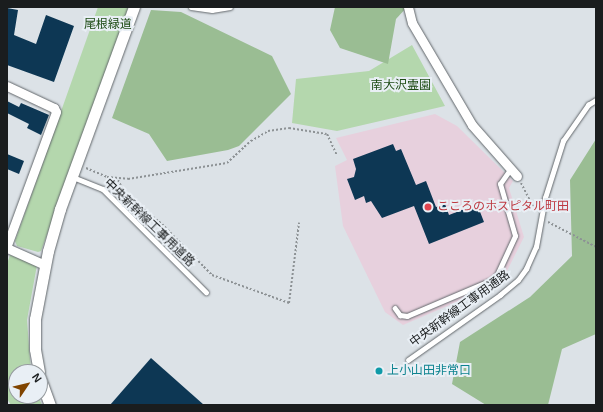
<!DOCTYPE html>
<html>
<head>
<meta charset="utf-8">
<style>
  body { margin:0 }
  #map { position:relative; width:603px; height:412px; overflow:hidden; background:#dce2e7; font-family:Helvetica,"Noto Sans JP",sans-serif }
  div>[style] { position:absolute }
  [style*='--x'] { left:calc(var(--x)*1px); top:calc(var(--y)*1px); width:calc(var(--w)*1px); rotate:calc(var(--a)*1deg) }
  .medical>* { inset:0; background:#e7d0dd }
  .green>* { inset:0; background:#b4d7ad }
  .forest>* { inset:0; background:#9abd93 }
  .building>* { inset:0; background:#0d3754 }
  .path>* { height:2px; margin-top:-1px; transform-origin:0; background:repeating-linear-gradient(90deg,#8d9295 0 2px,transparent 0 4px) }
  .roads { filter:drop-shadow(0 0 1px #62676b) drop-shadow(0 0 1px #62676b) }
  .service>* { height:4.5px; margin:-2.25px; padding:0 2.25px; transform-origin:2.25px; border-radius:2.25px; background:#fff }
  .minor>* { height:9px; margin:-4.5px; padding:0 4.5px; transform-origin:4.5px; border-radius:4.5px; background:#fff }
  .tertiary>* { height:11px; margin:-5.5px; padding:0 5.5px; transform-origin:5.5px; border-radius:5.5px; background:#fff }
  .dots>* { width:11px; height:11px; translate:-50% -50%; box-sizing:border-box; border:2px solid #e9eff5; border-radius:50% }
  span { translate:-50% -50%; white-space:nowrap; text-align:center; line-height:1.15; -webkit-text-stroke:4px #e9eff5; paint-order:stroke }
  .park-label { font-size:12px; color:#1d4b14 }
  .health-label { font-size:12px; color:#be3a42 }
  .left { translate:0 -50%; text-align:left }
  .street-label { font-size:12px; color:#1a1d1e }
  .culture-label { font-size:12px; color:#0d838f }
  .frame { position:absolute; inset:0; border:8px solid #1a1d1e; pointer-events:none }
  .north { position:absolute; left:8px; top:364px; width:40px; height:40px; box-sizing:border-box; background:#e9eff5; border:1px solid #969b9f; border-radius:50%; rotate:55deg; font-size:11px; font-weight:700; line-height:16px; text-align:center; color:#1a1d1e }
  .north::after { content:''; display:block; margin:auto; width:14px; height:18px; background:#804400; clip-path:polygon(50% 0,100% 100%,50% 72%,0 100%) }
</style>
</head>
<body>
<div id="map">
  <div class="medical">
    <i style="clip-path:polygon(435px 114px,457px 126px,513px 181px,509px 188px,524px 237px,501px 283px,403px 325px,385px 312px,343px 226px,335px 166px,347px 160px,336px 138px)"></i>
  </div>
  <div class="green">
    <i style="clip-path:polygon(98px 7px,127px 7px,130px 11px,41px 251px,38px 252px,17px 246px,15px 241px)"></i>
    <i style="clip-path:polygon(412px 45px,445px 106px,337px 131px,292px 123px,296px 79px,369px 71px)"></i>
    <i style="clip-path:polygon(10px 255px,37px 265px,27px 320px,31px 372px,16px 372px,16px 396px,38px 396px,42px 405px,11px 405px,7px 399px,7px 264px)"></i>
  </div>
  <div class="forest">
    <i style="clip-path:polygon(335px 7px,407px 7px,396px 19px,388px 64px,340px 48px,330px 30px)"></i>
    <i style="clip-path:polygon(151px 10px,181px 12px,272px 56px,291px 94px,239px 146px,228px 150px,167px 161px,149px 134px,112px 118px)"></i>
    <i style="clip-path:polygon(596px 139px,596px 334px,562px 349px,548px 405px,486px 405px,452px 384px,460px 342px,530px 297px,572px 256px,570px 180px)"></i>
  </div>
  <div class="building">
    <i style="clip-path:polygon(7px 8px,18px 10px,14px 35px,36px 44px,46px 15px,74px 26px,54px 82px,7px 65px)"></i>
    <i style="clip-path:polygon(7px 101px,19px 107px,21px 103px,49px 115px,41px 135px,27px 128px,29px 124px,7px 113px)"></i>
    <i style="clip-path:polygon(393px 144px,396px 151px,401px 149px,416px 185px,426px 181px,436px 207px,445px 204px,449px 215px,477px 204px,484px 222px,429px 244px,414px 206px,382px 218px,371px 201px,366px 203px,364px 196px,355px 200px,347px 179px,354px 177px,356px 169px,353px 159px)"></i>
    <i style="clip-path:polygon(7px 154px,24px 161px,19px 174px,7px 169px)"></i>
    <i style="clip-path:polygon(151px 358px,204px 405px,110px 405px)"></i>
  </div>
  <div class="path">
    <i style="--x:86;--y:168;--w:23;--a:23"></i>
    <i style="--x:107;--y:177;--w:21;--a:5"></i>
    <i style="--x:128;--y:179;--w:100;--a:-9.2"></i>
    <i style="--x:227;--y:163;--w:33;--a:-43"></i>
    <i style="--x:251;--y:141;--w:20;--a:-30"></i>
    <i style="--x:268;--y:131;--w:21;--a:-8"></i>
    <i style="--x:289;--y:128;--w:38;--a:9"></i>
    <i style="--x:327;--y:134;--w:23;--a:65"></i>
    <i style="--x:118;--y:180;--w:16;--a:63"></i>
    <i style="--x:125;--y:194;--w:48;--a:39"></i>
    <i style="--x:162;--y:224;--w:71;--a:45.6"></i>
    <i style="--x:212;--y:275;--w:82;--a:20"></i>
    <i style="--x:289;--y:303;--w:81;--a:-82.9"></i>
    <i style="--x:521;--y:183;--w:31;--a:63"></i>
    <i style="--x:548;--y:222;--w:54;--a:27.5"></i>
  </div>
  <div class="roads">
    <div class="service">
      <i style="--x:191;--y:7;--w:21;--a:8"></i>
      <i style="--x:212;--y:10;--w:18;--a:-9"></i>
      <i style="--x:73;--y:177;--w:32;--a:22"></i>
      <i style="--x:103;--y:189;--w:146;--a:45"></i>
      <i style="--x:395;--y:308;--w:9;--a:54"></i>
      <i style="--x:400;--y:315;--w:7;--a:8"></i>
      <i style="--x:407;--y:316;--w:92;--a:-23"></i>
      <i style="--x:492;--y:280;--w:7;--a:-45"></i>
      <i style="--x:497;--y:275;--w:43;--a:-65.2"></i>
      <i style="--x:515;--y:236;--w:54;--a:-106.1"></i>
      <i style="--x:500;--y:184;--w:19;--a:-55"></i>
      <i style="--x:408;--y:360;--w:113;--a:-35.2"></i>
      <i style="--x:500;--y:295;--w:23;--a:-40"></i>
      <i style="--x:518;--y:280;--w:14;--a:-54"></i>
      <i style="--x:526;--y:269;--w:24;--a:-66"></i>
      <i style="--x:536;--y:247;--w:50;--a:-79.6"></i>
      <i style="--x:545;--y:198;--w:60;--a:-72.5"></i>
      <i style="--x:563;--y:141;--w:44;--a:-55.2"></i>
      <i style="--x:588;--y:105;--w:9;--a:-32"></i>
    </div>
    <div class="minor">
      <i style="--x:408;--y:7;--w:16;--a:76"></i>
      <i style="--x:412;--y:23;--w:118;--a:59.5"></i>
      <i style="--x:472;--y:125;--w:68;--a:48.6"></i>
      <i style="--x:7;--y:86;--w:52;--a:25.1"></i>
      <i style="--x:54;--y:108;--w:4;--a:63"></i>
      <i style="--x:56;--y:112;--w:142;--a:110.2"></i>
      <i style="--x:7;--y:248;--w:42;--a:24.1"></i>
    </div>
    <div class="tertiary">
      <i style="--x:39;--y:372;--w:23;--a:-100"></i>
      <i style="--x:35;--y:349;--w:30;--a:-90"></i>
      <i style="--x:35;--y:319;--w:69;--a:-79.2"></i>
      <i style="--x:48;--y:251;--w:44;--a:-74.1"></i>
      <i style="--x:60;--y:209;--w:215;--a:-69.9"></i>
      <i style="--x:40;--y:378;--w:29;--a:70"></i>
    </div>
  </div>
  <div class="dots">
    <i style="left:428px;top:207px;background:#e0444e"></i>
    <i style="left:379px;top:371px;background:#0f9aa8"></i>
  </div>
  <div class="park-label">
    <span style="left:108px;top:25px">尾根緑道</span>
    <span style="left:401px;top:86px">南大沢霊園</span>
  </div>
  <div class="health-label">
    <span class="left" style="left:437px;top:207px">こころのホスピタル町田</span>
  </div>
  <div class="street-label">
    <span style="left:149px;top:223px;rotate:44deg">中央新幹線工事用道路</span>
    <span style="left:460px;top:309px;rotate:-36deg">中央新幹線工事用通路</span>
  </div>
  <div class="culture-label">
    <span class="left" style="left:387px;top:371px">上小山田非常口</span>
  </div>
  <div class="frame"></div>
  <div class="north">N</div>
</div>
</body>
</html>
